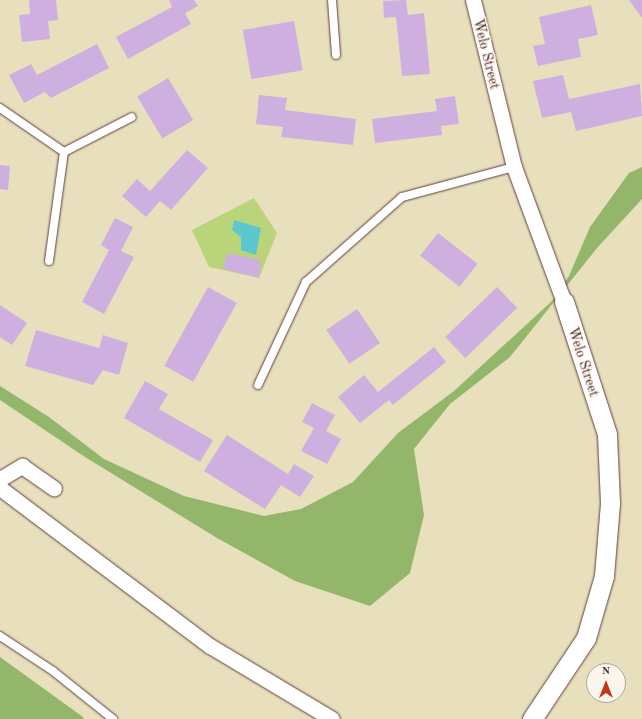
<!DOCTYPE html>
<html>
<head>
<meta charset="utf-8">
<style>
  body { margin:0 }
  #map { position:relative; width:642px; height:719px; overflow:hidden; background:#e8e0bc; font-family:"Old Standard TT",serif }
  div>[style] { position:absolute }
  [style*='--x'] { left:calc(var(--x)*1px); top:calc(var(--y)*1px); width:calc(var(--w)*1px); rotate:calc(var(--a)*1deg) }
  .green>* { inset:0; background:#bad47a }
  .forest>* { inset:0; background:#93b66a }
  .water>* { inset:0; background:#5bc8cf }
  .building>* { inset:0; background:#cdafe0; transform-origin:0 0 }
  .roads { filter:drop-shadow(0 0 1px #623c41) drop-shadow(0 0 1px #623c41) }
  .service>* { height:8px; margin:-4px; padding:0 4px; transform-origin:4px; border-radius:4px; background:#fff }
  .minor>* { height:15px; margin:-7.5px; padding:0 7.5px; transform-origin:7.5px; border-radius:7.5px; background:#fff }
  .tertiary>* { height:19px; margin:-9.5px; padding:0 9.5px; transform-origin:9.5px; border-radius:9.5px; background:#fff }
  span { translate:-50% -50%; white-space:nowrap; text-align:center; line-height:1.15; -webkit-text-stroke:3px #fbf7ec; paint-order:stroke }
  .street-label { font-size:14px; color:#4a1f2b }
  .north { position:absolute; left:586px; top:663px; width:40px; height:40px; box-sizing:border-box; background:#fbf7ec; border:1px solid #b4a19f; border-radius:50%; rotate:0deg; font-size:11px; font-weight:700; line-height:16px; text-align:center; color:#4a1f2b }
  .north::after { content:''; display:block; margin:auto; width:14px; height:18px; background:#c8321e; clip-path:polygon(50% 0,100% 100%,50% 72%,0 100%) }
</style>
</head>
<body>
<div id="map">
  <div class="green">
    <i style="clip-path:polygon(254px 198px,277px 233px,259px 278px,209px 267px,192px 230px)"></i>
  </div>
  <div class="forest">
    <i style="clip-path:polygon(642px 167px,642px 199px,597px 248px,510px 357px,450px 404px,414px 449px,424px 515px,410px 573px,370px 606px,295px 581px,217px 538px,85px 457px,0 400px,0 386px,49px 417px,104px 459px,184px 496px,264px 516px,301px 509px,353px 482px,398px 433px,454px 391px,552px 301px,569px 276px,590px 227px,629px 173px)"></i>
    <i style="clip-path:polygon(0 657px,83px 717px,84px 719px,0 719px)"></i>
  </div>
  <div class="water">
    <i style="clip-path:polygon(234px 220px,261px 228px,256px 255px,241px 250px,241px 237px,232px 230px)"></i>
  </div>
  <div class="building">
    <i style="clip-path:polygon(29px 0,56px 0,58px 20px,48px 21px,50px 39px,22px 42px,19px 15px,30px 14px)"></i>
    <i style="clip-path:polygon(169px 0,194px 0,198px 6px,185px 13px,191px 24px,128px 59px,116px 37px,172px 7px)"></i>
    <i style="clip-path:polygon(406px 0,408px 15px,424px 13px,430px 74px,402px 76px,396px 17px,384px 18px,383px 1px)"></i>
    <i style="clip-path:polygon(629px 0,642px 0,642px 18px)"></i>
    <i style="clip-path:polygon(591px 5px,598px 35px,578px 39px,581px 57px,538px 66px,533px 46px,545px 44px,539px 17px)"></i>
    <i style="left:294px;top:21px;width:50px;height:52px;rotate:80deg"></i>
    <i style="clip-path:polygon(97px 44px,109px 68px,51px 98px,45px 92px,24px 103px,9px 75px,31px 64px,37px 75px)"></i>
    <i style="clip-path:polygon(563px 75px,569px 99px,640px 84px,642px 116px,576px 131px,571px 112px,542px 118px,533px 81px)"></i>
    <i style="left:168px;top:78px;width:49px;height:36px;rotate:59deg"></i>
    <i style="clip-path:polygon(259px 95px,287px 98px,285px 110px,356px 119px,353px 145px,281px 137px,283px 127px,256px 124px)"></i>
    <i style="clip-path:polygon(455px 96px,459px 124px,441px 126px,442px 135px,375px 143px,372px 119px,437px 111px,435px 99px)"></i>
    <i style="clip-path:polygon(187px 150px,208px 168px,171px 210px,160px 201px,146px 217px,122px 196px,137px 179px,150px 191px)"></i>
    <i style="clip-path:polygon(0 165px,10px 166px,8px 190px,0 189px)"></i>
    <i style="clip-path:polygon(115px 218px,133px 227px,121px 251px,134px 257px,104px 314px,82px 302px,109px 250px,101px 245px)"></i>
    <i style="left:438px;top:233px;width:50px;height:29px;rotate:38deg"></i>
    <i style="clip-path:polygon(227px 253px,261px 260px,259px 278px,223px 269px)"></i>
    <i style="left:208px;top:287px;width:33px;height:90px;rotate:29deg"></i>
    <i style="left:497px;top:287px;width:29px;height:72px;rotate:46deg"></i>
    <i style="clip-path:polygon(0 305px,27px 323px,12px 345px,0 337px)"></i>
    <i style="left:357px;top:309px;width:41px;height:37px;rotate:56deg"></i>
    <i style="clip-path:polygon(36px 330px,99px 348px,103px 335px,128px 343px,119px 375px,103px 370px,93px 385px,25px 366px)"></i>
    <i style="clip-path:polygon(434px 347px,446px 362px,393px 405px,389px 400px,360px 423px,338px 397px,364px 375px,378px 392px)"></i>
    <i style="clip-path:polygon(145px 381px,168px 394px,159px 409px,213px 440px,200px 462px,124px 418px)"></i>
    <i style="clip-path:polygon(312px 403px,335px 415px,326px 431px,341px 439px,327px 464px,301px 451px,314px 428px,302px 422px)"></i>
    <i style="clip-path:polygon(227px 435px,288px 474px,294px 464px,314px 476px,300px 497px,281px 485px,265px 509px,204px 471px)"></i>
  </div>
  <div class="roads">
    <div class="service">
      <i style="--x:332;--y:0;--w:55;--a:85.8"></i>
      <i style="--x:0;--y:108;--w:78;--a:34.5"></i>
      <i style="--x:64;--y:152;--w:76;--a:-27.2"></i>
      <i style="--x:49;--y:261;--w:110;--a:-82.2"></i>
      <i style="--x:258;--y:385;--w:114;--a:-65"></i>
      <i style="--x:306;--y:282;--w:128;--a:-41.5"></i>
      <i style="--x:402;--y:197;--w:116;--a:-15"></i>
      <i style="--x:0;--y:636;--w:64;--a:33.4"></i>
      <i style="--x:53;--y:671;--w:77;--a:38.7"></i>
    </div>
    <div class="minor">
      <i style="--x:473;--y:0;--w:172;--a:76.2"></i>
      <i style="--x:514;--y:167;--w:144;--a:69.7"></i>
      <i style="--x:0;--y:479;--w:26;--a:-31"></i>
      <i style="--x:22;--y:466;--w:39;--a:35"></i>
      <i style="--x:0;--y:488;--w:263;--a:37"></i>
      <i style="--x:210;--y:646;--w:142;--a:30.9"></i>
    </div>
    <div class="tertiary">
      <i style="--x:532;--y:719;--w:97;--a:-56.3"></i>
      <i style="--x:586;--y:638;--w:65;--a:-73.8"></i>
      <i style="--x:604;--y:576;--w:73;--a:-85.3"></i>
      <i style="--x:610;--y:503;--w:69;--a:-92.5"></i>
      <i style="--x:607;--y:434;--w:139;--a:-108"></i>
    </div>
  </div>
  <div class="street-label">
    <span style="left:486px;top:54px;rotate:76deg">Welo Street</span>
    <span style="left:583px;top:362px;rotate:72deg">Welo Street</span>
  </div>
  <div class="north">N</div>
</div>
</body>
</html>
